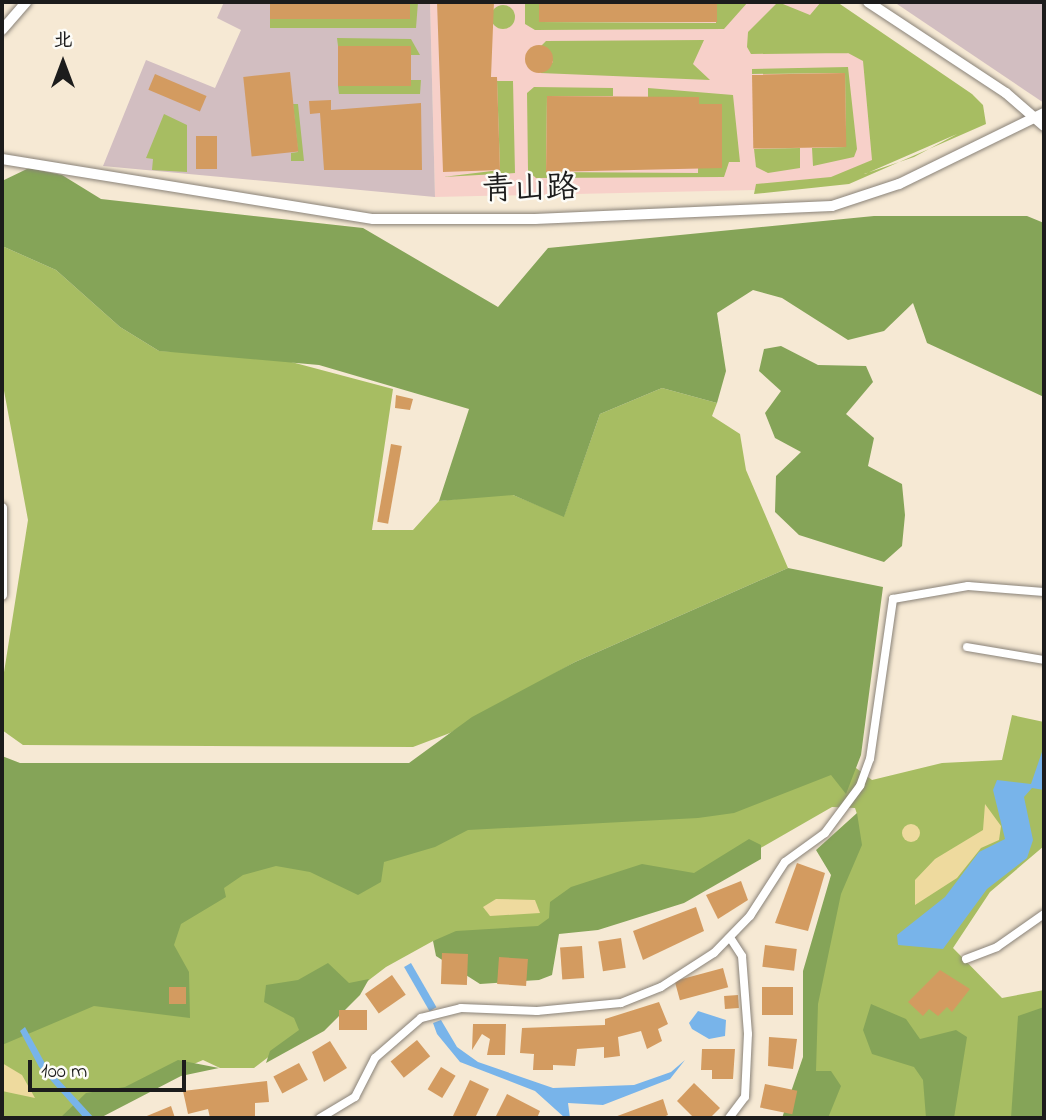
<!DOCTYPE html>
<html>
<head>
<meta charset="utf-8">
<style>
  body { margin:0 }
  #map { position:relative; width:1046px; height:1120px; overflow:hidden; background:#f6e9d4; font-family:"Indie Flower","LXGW WenKai TC",sans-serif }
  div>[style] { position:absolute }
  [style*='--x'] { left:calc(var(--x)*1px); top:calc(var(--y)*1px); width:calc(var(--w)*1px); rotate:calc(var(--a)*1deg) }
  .built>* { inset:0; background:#f7d0c9 }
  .industrial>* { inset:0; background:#d2bec1 }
  .green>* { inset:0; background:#a7bd62 }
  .round { border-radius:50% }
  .forest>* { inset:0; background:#85a458 }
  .sand>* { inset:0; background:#eeda9e }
  .water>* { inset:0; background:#78b4ea; transform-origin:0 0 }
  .building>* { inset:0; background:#d39b60; transform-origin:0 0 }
  .roads { filter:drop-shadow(0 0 2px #898278) drop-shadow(0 0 2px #898278) }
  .minor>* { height:8px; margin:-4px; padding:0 4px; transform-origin:4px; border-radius:4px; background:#fff }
  .tertiary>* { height:10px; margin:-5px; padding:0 5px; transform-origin:5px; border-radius:5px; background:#fff }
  span { translate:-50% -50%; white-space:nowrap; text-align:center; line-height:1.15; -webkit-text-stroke:5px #fdfcf7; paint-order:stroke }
  .street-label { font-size:32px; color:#1c1c1c }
  .frame { position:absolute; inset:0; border:4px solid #1c1c1c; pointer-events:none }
  .north { position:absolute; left:28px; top:28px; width:70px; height:70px; -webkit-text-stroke:5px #fdfcf7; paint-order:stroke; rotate:0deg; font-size:19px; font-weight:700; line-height:28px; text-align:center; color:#1c1c1c }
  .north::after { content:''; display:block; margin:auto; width:24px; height:32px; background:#1c1c1c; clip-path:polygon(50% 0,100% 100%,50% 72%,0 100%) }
  .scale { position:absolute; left:28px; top:1060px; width:158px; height:32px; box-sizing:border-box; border:4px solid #1c1c1c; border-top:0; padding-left:9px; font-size:21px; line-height:24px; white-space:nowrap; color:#1c1c1c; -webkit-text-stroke:5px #fdfcf7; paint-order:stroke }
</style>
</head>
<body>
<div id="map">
  <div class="built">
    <i style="clip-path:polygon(430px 2px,822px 2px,971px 127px,848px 181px,755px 190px,435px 197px)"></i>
  </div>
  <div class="industrial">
    <i style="clip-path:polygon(224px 2px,430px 2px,435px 197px,103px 166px,146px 60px,215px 88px,241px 30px,217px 18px)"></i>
    <i style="clip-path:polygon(894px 2px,1044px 2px,1044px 103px)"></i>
  </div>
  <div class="green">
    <i style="clip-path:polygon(410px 2px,418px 2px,416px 28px,270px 28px,270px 19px,409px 19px)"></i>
    <i style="clip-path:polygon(525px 2px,539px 2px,539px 22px,716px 23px,717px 2px,748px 2px,724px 29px,535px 30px,525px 24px)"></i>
    <i style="clip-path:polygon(evenodd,778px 2px,810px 15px,821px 2px,837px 2px,972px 94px,983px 105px,986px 124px,849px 184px,754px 194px,756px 184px,831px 177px,872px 160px,863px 61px,848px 53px,751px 54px,747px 47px,748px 32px,778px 2px,957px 134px,914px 157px,864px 174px,865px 174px,957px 134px)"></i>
    <i class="round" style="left:491px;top:5px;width:24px;height:24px"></i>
    <i style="clip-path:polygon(337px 38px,411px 39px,420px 55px,411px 55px,410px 46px,338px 46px)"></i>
    <i style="clip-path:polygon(704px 40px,693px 64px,710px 80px,540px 73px,553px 62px,541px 46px,546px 41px)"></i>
    <i style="clip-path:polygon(848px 67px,857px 149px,854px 157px,813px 166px,812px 148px,846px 147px,845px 73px,752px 74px,752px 69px)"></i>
    <i style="clip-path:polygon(411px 80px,421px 80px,420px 94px,339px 94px,338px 86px,410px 86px)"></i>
    <i style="clip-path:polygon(497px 81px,513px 81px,515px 173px,443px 177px,500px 170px)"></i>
    <i style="clip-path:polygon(534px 87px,613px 88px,613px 96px,547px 96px,546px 172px,698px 173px,699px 98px,648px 97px,648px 88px,733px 95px,740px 162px,729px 162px,724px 177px,536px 178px,528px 171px,527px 93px)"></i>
    <i style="clip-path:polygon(293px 104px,298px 104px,304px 161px,291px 161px,291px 153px,298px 152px)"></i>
    <i style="clip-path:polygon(164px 114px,187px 125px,187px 172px,152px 170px,153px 159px,146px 158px)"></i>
    <i style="clip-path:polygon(800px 148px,800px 168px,768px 173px,756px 167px,754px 149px)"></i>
    <i style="clip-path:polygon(2px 246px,56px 270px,120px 327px,159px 351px,265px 355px,393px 389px,372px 530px,413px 530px,439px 501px,491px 495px,513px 495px,564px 516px,600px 414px,662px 388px,717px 403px,712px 416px,740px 434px,746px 470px,788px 568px,575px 662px,450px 733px,413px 747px,23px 745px,2px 730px,2px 685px,28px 520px,2px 380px)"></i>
    <i style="clip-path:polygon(1012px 715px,1044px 722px,1044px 846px,990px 892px,953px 948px,1002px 998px,1044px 990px,1044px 1118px,798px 1118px,808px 1079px,810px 970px,857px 814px,855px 808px,832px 807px,745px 857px,560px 926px,433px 941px,386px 967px,254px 1068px,220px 1068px,203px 1060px,68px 1118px,2px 1118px,2px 1023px,246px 851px,840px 756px,872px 780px,942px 763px,1002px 760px)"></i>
  </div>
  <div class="forest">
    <i style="clip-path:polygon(29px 168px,62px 175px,101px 199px,363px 228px,498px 307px,548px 248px,874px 216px,1027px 216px,1044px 223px,1044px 397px,927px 343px,913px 303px,884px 331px,848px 340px,782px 298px,753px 290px,717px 313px,726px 371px,717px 403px,662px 388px,600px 414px,564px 517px,513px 495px,439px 501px,469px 409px,319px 365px,159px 351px,120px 327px,56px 270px,2px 246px,2px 181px)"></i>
    <i style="clip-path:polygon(781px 346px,818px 365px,866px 366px,873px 382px,846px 414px,874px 438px,868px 466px,902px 484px,905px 515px,902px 546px,884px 562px,799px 535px,775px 512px,776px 476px,801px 452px,775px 438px,765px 413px,781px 391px,759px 371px,764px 349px)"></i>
    <i style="clip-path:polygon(788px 568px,883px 587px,861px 755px,846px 794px,831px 775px,734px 813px,698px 818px,468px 830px,435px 847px,384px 862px,381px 882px,358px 895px,310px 872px,276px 866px,243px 875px,224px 888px,226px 897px,181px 924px,174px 945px,189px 972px,190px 1018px,94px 1006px,2px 1045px,2px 756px,20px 763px,409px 763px,472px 717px,575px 662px)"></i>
    <i style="clip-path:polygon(857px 813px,862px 845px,841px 894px,818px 1004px,816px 1071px,831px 1071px,841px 1086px,828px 1118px,782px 1118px,803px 1057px,803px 971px,831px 875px,816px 850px)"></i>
    <i style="clip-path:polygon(749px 839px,761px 845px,761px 859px,684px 903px,598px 930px,559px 934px,552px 975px,539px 980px,480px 984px,436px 956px,433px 941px,456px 931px,538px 926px,549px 918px,550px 902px,571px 887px,642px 864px,694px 873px)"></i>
    <i style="clip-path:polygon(328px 963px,349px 983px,369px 979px,360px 995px,324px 1031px,266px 1063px,270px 1051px,299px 1030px,294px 1018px,264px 1002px,266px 985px,298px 980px)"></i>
    <i style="clip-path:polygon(871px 1004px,906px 1019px,920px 1039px,956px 1030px,967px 1037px,954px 1118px,926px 1118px,923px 1080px,914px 1067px,872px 1054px,863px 1030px)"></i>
    <i style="clip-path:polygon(1044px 1007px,1044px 1118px,1011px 1118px,1018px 1016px)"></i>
    <i style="clip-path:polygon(178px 1060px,219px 1068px,181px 1076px,100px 1118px,60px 1118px,86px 1093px,125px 1087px)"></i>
  </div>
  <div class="sand">
    <i style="clip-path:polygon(985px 804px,1001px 826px,999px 840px,981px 848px,957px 878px,915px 905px,915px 880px,935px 859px,983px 830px)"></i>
    <i class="round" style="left:902px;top:824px;width:18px;height:18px"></i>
    <i style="clip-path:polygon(496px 899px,535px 900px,540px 913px,490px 916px,483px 907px)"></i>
    <i style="clip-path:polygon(2px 1063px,22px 1075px,35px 1098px,2px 1091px)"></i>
  </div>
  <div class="water">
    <i style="clip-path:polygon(1044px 746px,1044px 790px,1032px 788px,1024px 797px,1033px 840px,1027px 858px,987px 889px,943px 949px,898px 945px,897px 935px,945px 897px,979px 852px,1005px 839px,993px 790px,997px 780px,1031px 784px)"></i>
    <i style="left:411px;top:963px;width:51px;height:8px;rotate:60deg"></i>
    <i style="clip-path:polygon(698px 1011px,726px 1020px,725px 1036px,709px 1039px,692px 1029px,689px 1023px)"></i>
    <i style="clip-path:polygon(441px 1020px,457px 1047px,478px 1062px,553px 1088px,634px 1085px,671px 1072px,685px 1060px,670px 1079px,603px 1105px,568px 1103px,570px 1118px,565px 1118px,535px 1091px,460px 1062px,437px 1034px,433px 1023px)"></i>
    <i style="clip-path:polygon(25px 1027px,47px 1067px,94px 1118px,84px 1118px,39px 1067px,20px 1031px)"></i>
  </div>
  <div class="building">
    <i style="left:270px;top:2px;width:140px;height:17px"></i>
    <i style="clip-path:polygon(437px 2px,494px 2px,491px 77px,497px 77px,500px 170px,443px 172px)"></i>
    <i style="left:539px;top:2px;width:178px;height:20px"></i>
    <i class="round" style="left:525px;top:45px;width:28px;height:28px"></i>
    <i style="left:338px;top:46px;width:73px;height:40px"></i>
    <i style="left:290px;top:72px;width:80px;height:47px;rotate:84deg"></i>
    <i style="left:845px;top:73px;width:74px;height:93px;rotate:89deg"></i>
    <i style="left:155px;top:74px;width:56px;height:17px;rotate:23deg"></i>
    <i style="clip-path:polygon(547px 96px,699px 97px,699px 104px,722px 104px,722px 168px,546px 172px)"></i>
    <i style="clip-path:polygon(331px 100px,331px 110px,421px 103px,422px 170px,324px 170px,320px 113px,310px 114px,309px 101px)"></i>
    <i style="left:217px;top:136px;width:33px;height:21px;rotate:90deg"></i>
    <i style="clip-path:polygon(396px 395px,413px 399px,410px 410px,395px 408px)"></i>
    <i style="left:391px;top:444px;width:11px;height:79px;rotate:10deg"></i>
    <i style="clip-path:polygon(797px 863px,825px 873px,808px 931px,775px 923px)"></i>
    <i style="clip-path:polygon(741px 881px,748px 900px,718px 919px,706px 895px)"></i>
    <i style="clip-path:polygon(696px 907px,704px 931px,643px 960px,633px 931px)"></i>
    <i style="left:621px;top:938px;width:30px;height:23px;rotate:81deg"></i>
    <i style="left:765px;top:945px;width:32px;height:22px;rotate:7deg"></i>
    <i style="left:582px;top:946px;width:32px;height:22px;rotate:86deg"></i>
    <i style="left:442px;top:953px;width:26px;height:31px;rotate:2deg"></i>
    <i style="left:499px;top:957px;width:29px;height:27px;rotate:4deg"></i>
    <i style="left:723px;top:968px;width:20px;height:50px;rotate:75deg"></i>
    <i style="clip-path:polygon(940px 970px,970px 989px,952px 1012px,947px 1007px,938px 1016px,929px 1009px,923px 1016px,908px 1002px)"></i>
    <i style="left:392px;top:975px;width:24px;height:33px;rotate:55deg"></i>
    <i style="left:186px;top:987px;width:17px;height:17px;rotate:90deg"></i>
    <i style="left:762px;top:987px;width:31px;height:28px"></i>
    <i style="left:738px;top:995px;width:13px;height:14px;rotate:86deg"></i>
    <i style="clip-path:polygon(659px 1002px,668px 1024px,658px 1029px,662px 1041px,647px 1049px,641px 1031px,618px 1037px,620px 1056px,604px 1058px,604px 1047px,577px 1049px,575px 1066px,553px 1065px,553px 1070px,533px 1070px,534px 1054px,520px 1053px,522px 1028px,605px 1025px,605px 1019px)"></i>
    <i style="left:339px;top:1010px;width:28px;height:20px"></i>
    <i style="clip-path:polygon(473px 1024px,506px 1024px,505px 1055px,487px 1055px,490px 1039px,482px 1034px,472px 1050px)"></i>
    <i style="clip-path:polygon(769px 1037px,797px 1039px,793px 1069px,768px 1066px)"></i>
    <i style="left:417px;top:1040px;width:21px;height:34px;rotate:51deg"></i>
    <i style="clip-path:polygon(330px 1041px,347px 1068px,324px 1082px,312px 1052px)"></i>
    <i style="clip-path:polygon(702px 1049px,735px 1049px,733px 1079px,712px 1079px,712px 1070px,701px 1070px)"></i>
    <i style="left:299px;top:1063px;width:19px;height:29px;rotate:62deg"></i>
    <i style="left:441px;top:1067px;width:17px;height:26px;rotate:31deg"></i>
    <i style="clip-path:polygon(470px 1080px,489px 1089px,475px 1118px,452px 1118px)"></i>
    <i style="clip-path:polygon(267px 1081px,269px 1102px,255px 1103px,255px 1116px,210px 1118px,208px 1109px,188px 1114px,183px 1091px)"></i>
    <i style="clip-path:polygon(694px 1083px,720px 1108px,710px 1118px,694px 1118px,677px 1101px)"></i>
    <i style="left:765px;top:1084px;width:33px;height:24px;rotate:12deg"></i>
    <i style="clip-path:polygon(507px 1094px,540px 1111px,537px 1118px,495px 1118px)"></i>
    <i style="clip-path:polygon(663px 1099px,668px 1115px,661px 1118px,612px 1118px)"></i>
    <i style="clip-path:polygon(171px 1106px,175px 1118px,142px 1118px)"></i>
  </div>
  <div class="roads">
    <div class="minor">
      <i style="--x:967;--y:647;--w:78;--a:9.6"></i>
      <i style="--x:966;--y:959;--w:33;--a:-21"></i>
      <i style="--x:997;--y:947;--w:57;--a:-35.1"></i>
      <i style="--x:320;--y:1118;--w:41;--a:-31"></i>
      <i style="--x:355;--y:1097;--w:44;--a:-62.9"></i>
      <i style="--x:375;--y:1058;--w:61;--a:-41"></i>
      <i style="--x:421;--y:1018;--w:41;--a:-14"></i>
      <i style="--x:461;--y:1008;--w:76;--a:2.3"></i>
      <i style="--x:537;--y:1011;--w:84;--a:-5.4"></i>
      <i style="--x:621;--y:1003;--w:43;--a:-21.8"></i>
      <i style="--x:661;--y:987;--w:63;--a:-32.7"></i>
      <i style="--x:714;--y:953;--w:52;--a:-45.8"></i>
      <i style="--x:750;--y:916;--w:64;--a:-57.1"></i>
      <i style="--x:785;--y:862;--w:49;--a:-35.9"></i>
      <i style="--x:825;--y:833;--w:59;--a:-53.3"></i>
      <i style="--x:860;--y:786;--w:29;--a:-70"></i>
      <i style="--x:870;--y:759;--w:162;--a:-81.8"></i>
      <i style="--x:893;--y:599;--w:76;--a:-9.8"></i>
      <i style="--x:968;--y:586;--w:76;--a:4.5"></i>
      <i style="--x:729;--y:1118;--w:26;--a:-53"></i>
      <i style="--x:745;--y:1097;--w:63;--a:-87.3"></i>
      <i style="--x:748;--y:1034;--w:78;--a:-94.4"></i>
      <i style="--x:742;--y:956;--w:20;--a:-123"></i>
    </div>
    <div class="tertiary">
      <i style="--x:868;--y:2;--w:165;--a:33.4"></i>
      <i style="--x:1006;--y:93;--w:50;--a:41"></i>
      <i style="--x:2;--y:30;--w:37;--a:-49"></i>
      <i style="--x:2;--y:159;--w:376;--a:9.2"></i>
      <i style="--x:373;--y:219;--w:162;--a:0"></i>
      <i style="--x:535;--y:219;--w:297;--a:-2.5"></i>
      <i style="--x:832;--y:206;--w:71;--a:-18.2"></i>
      <i style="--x:899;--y:184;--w:161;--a:-26.1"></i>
      <i style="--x:2;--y:508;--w:87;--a:90"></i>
    </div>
  </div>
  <div class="street-label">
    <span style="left:530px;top:191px;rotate:-1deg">青山路</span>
  </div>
  <div class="frame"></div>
  <div class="north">北</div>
  <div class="scale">100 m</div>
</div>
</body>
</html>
